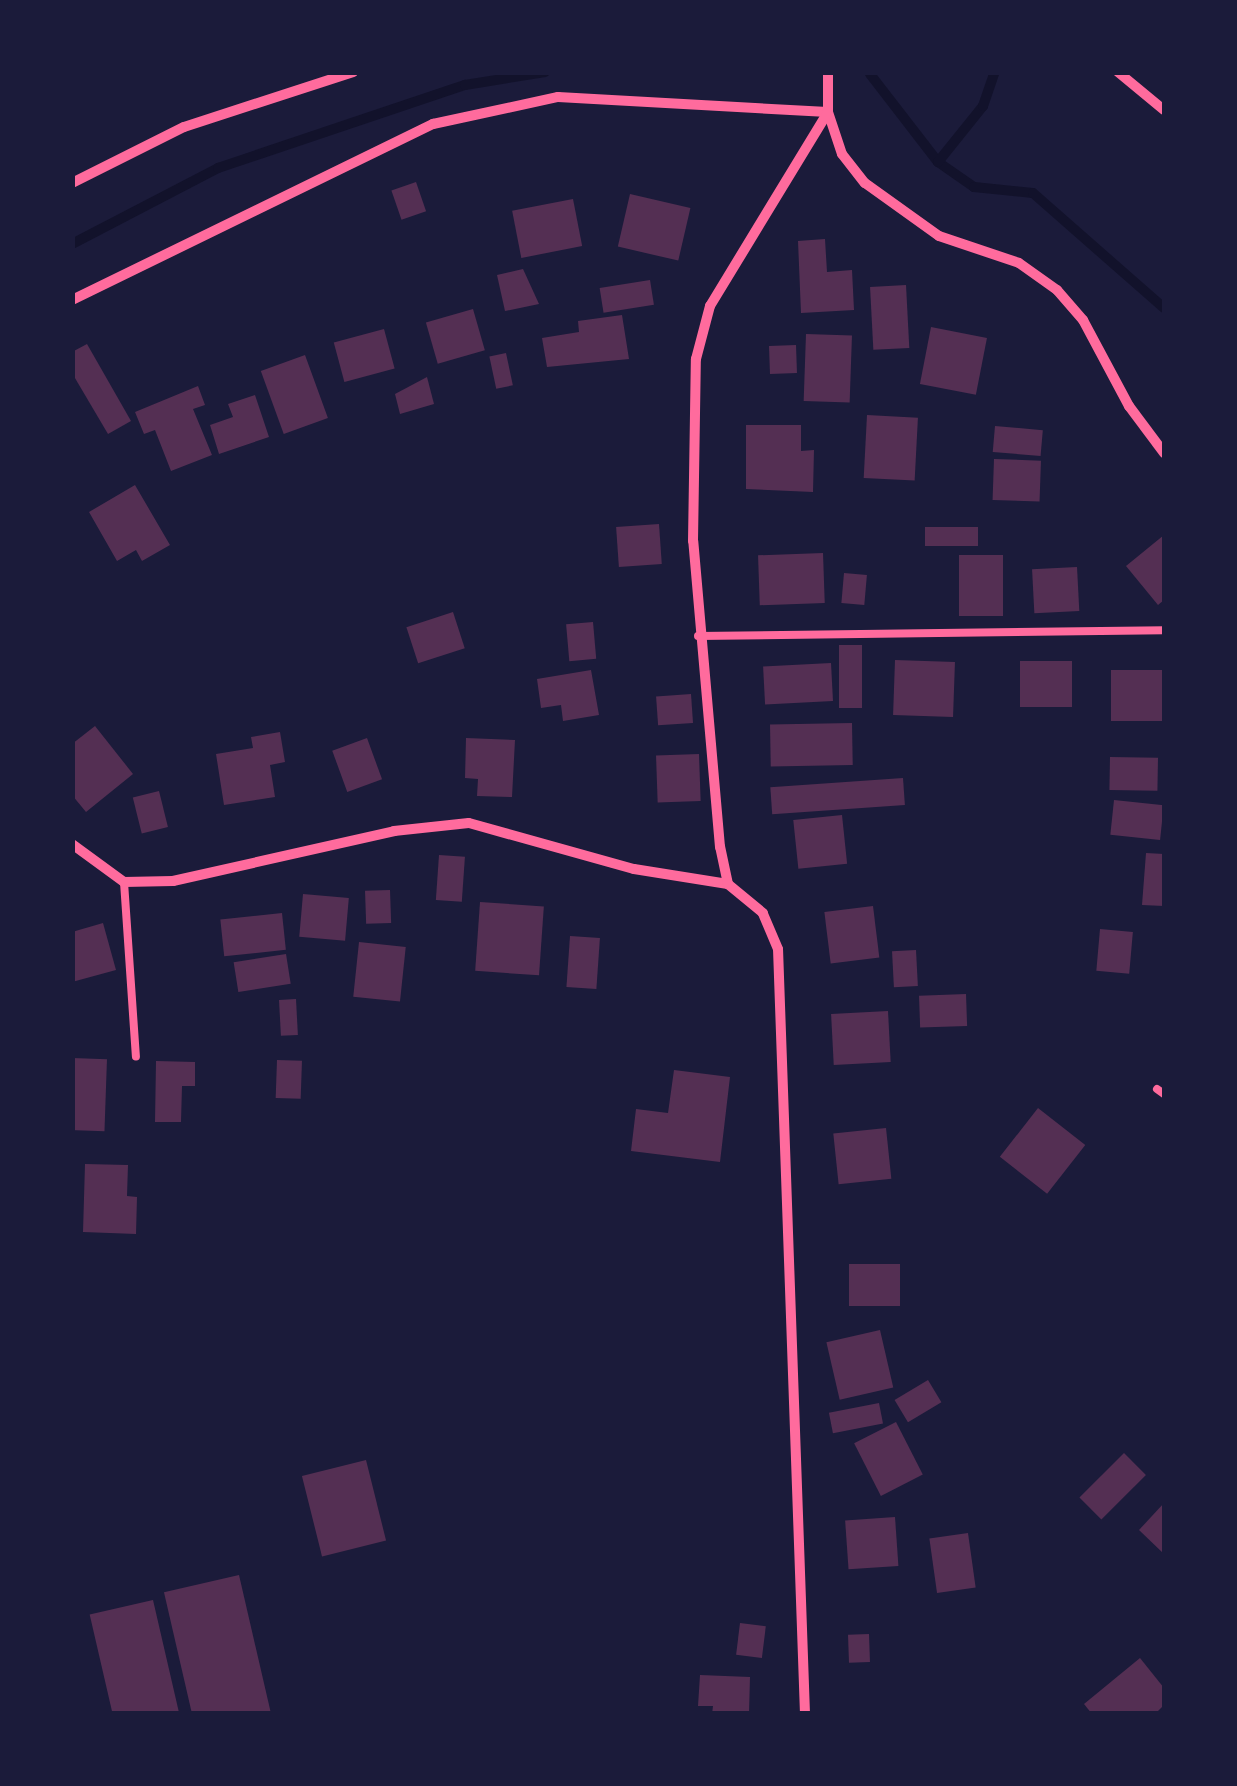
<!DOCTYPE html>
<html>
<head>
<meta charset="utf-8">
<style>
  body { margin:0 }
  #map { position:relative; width:1237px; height:1786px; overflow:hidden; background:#1b1b3a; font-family:Montserrat,sans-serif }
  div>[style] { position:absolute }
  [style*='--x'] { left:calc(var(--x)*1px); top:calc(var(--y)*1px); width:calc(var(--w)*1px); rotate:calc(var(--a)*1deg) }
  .stream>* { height:10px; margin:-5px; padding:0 5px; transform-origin:5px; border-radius:5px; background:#12122b }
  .building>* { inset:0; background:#542f53; transform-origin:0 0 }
  .service>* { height:8px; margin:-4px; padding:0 4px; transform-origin:4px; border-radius:4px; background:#ff6b9d }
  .minor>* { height:10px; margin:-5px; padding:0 5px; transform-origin:5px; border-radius:5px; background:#ff6b9d }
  span { translate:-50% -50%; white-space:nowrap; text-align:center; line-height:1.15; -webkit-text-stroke:9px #1b1b3a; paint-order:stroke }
  .frame { position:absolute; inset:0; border:75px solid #1b1b3a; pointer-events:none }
</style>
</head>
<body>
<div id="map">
  <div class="stream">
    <i style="--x:870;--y:74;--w:111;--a:52.3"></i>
    <i style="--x:938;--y:162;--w:44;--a:34.8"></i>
    <i style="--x:974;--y:187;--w:59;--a:5.8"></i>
    <i style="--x:1033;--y:193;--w:174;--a:41.3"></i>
    <i style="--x:938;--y:162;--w:72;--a:-51.2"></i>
    <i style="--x:983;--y:106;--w:36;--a:-71"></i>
    <i style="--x:72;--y:244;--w:165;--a:-27.5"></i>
    <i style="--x:218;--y:168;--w:261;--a:-18.6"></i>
    <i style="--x:465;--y:85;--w:81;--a:-9.2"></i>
  </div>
  <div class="building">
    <i style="left:416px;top:182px;width:31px;height:26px;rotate:71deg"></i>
    <i style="left:630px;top:194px;width:62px;height:54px;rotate:13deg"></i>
    <i style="left:573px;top:199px;width:48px;height:62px;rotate:79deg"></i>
    <i style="clip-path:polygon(825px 239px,827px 272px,852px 270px,854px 310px,801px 313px,798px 241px)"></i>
    <i style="clip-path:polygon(523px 269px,539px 304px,505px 311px,497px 275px)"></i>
    <i style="left:650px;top:280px;width:25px;height:51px;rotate:81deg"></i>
    <i style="left:906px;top:285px;width:63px;height:36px;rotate:87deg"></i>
    <i style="left:473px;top:309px;width:43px;height:49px;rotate:74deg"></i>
    <i style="clip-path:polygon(622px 315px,629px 359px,547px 367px,542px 338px,579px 332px,578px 321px)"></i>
    <i style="left:931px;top:327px;width:57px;height:58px;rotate:11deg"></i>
    <i style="left:384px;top:329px;width:41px;height:52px;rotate:75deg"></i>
    <i style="left:806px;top:334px;width:46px;height:67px;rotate:2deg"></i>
    <i style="clip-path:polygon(87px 344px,131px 421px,108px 434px,72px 373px,72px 352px)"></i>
    <i style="left:796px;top:345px;width:28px;height:27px;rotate:88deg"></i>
    <i style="left:506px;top:353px;width:33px;height:17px;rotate:78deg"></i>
    <i style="left:305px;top:355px;width:67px;height:47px;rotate:70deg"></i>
    <i style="clip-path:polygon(427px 377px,434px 404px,400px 414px,395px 394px)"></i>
    <i style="clip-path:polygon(198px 386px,205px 405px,193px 409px,212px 455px,171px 471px,155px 430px,144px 434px,135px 412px)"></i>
    <i style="clip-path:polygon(255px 395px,269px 437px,219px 454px,210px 425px,233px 417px,228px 404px)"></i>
    <i style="left:867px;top:415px;width:51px;height:63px;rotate:3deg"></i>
    <i style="clip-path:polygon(746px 425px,801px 425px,801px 451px,814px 450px,813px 492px,746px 489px)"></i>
    <i style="left:995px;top:426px;width:48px;height:26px;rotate:5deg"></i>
    <i style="left:994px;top:459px;width:47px;height:41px;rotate:2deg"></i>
    <i style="clip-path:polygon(135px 485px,170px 545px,142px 561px,136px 550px,117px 561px,89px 512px)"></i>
    <i style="left:659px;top:524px;width:40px;height:43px;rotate:86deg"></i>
    <i style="left:978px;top:527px;width:19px;height:53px;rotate:90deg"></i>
    <i style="clip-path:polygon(1164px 535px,1164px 600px,1158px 605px,1126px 566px)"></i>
    <i style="left:823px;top:553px;width:50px;height:65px;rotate:88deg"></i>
    <i style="left:959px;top:555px;width:44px;height:61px"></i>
    <i style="left:1077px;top:567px;width:44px;height:45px;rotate:87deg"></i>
    <i style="left:844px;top:573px;width:23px;height:30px;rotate:5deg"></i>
    <i style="left:453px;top:612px;width:38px;height:49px;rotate:72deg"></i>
    <i style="left:593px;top:622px;width:37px;height:27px;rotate:85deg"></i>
    <i style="left:839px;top:645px;width:23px;height:63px"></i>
    <i style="left:895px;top:660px;width:60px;height:55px;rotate:2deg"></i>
    <i style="left:1020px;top:661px;width:52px;height:46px"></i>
    <i style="left:831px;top:663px;width:38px;height:68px;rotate:87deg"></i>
    <i style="clip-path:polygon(591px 670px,599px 715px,563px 721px,561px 705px,541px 708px,537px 679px)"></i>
    <i style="left:1164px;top:670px;width:51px;height:53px;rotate:90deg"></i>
    <i style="left:691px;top:694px;width:29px;height:35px;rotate:86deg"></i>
    <i style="left:852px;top:723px;width:42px;height:82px;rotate:89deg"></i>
    <i style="clip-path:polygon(95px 726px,133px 774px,86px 812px,72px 795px,72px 744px)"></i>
    <i style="clip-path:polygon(280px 732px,285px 762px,270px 765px,275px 797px,224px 805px,216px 754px,253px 748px,251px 737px)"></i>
    <i style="left:367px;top:738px;width:44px;height:37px;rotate:70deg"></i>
    <i style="clip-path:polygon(466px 738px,515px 740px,512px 797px,477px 796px,478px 779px,465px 778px)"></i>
    <i style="left:699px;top:754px;width:47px;height:43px;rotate:88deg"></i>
    <i style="left:1110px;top:757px;width:48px;height:33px;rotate:1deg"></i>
    <i style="left:903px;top:778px;width:27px;height:133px;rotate:86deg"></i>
    <i style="left:159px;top:791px;width:37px;height:27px;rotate:76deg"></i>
    <i style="left:1114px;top:800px;width:50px;height:35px;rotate:6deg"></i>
    <i style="left:842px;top:815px;width:49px;height:49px;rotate:84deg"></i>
    <i style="clip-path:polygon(1146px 853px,1164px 854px,1164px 906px,1142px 905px)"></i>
    <i style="left:439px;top:855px;width:26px;height:45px;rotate:4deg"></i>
    <i style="left:390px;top:890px;width:33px;height:25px;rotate:88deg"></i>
    <i style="left:303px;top:894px;width:46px;height:43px;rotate:5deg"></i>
    <i style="left:480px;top:902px;width:64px;height:69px;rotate:4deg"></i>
    <i style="left:873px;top:906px;width:52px;height:49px;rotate:83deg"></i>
    <i style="left:282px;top:913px;width:37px;height:62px;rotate:84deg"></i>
    <i style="clip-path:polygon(103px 923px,116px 970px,72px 982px,72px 932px)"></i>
    <i style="left:1100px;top:929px;width:33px;height:42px;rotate:5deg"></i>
    <i style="left:570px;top:936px;width:30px;height:51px;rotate:4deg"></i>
    <i style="left:359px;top:942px;width:47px;height:55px;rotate:6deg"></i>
    <i style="left:916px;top:950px;width:36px;height:24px;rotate:87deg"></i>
    <i style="left:286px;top:954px;width:30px;height:53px;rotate:81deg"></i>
    <i style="left:966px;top:994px;width:32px;height:47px;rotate:88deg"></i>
    <i style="left:296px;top:999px;width:36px;height:17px;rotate:87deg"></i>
    <i style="left:888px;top:1011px;width:51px;height:57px;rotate:87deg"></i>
    <i style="left:72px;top:1058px;width:35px;height:72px;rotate:2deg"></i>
    <i style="left:277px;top:1060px;width:25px;height:38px;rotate:2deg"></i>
    <i style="clip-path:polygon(156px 1061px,195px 1062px,195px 1086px,182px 1086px,181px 1122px,155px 1122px)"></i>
    <i style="clip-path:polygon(674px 1070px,730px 1077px,720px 1162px,631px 1151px,636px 1109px,668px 1113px)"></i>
    <i style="left:1038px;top:1108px;width:60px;height:62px;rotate:38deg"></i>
    <i style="left:886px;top:1128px;width:51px;height:53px;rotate:84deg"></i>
    <i style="clip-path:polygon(85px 1164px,128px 1165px,127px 1196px,137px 1197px,136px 1234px,83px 1232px)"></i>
    <i style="left:849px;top:1264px;width:51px;height:42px"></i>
    <i style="left:880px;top:1330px;width:59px;height:55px;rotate:77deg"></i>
    <i style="left:928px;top:1380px;width:26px;height:39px;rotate:59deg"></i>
    <i style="left:879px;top:1403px;width:21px;height:51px;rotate:79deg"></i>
    <i style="left:896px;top:1422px;width:59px;height:47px;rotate:63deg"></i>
    <i style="left:1124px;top:1453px;width:31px;height:63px;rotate:45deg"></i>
    <i style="left:366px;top:1460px;width:83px;height:66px;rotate:76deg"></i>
    <i style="clip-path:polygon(1164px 1503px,1164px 1554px,1139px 1530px)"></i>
    <i style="left:895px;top:1517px;width:49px;height:50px;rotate:86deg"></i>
    <i style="left:968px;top:1533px;width:55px;height:39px;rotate:82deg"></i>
    <i style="left:239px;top:1575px;width:143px;height:77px;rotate:77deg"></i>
    <i style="left:153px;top:1600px;width:117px;height:65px;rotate:77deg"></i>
    <i style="left:740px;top:1623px;width:26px;height:32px;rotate:7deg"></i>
    <i style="left:869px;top:1634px;width:28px;height:21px;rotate:88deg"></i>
    <i style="clip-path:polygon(1140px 1658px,1164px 1688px,1164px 1705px,1155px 1714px,1092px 1714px,1084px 1704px)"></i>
    <i style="clip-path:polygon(700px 1675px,750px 1677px,749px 1714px,712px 1714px,713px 1706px,698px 1706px)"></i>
  </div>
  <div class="service">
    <i style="--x:698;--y:636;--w:466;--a:-0.7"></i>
    <i style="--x:124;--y:882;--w:175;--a:86.1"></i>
    <i style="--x:1157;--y:1089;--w:9;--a:36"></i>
  </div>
  <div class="minor">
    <i style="--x:828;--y:72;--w:40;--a:90"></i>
    <i style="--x:828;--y:112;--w:44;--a:71.6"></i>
    <i style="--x:842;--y:154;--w:37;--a:52"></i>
    <i style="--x:865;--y:183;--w:91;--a:35.6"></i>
    <i style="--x:939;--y:236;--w:84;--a:18.6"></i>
    <i style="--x:1019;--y:263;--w:47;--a:35.4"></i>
    <i style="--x:1057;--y:290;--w:40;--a:49"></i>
    <i style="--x:1083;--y:320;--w:98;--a:61.9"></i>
    <i style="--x:1129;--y:406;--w:59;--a:53.3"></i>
    <i style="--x:1118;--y:72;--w:60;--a:39.6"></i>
    <i style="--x:72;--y:183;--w:125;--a:-26.6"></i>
    <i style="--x:184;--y:127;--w:178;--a:-18"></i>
    <i style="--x:72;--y:300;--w:402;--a:-26"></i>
    <i style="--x:433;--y:124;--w:128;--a:-12.2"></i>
    <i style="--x:558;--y:97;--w:270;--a:3.2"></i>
    <i style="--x:72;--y:844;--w:64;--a:36.2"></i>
    <i style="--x:124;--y:882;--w:49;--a:-1.2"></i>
    <i style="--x:173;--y:881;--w:227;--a:-12.7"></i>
    <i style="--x:394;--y:831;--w:75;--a:-6.1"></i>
    <i style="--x:469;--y:823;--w:171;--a:15.6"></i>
    <i style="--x:634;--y:869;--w:95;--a:9.1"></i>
    <i style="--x:805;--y:1714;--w:765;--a:-92.02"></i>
    <i style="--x:778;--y:949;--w:39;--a:-113"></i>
    <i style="--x:763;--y:913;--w:45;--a:-140.4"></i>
    <i style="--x:728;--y:884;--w:38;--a:-102"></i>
    <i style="--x:720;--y:847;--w:307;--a:-95"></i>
    <i style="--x:693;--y:541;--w:182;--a:-89.1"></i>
    <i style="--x:696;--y:359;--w:55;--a:-75.2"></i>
    <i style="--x:710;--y:306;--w:227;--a:-58.7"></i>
  </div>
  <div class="frame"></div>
</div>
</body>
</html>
